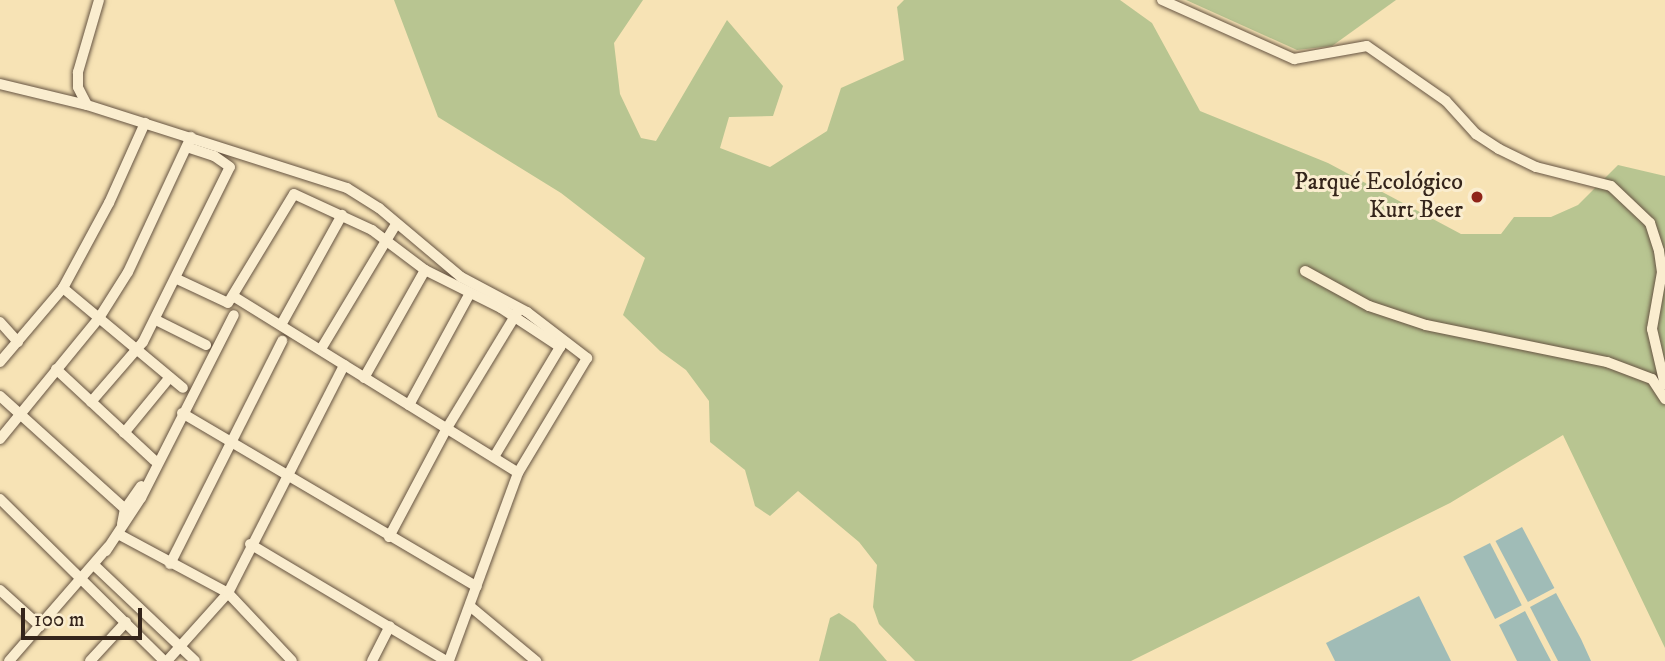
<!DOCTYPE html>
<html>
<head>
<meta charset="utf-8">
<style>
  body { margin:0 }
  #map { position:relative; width:1665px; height:661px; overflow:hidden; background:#f7e3b5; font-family:"IM FELL DW Pica",serif }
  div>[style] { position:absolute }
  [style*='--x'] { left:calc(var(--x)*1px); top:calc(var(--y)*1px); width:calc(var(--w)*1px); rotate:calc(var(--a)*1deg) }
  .green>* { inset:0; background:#b8c591 }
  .water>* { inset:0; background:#a0bcb7; transform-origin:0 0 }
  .roads { filter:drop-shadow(0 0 2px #665442) drop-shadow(0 0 2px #665442) }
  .minor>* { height:10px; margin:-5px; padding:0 5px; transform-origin:5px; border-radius:5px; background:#faedcf }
  .dots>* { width:19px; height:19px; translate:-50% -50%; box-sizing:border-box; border:4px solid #faedcf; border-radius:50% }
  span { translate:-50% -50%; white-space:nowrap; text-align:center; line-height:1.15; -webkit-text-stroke:6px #faedcf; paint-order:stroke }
  .poi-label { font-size:24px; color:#35251b }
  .right { translate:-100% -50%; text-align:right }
  .scale { position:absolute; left:21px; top:608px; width:121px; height:32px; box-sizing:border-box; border:4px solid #35251b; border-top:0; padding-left:9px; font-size:21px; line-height:24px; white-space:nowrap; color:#35251b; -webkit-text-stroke:5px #faedcf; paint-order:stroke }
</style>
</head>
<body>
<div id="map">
  <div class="green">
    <i style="clip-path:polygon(394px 0,643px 0,614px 43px,620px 94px,641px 138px,656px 141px,727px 20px,783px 86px,773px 116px,729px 117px,720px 148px,770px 167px,827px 131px,841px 88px,904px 60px,897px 7px,904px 0,1120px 0,1152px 23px,1200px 111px,1328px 163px,1461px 234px,1501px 234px,1514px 217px,1551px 217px,1578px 205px,1618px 165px,1665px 176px,1665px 648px,1563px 435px,1450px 503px,1131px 661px,915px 661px,879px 624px,873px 607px,877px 565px,859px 542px,798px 491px,770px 516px,755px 506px,745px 470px,710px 442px,709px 401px,686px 370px,660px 351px,623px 315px,645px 258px,561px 193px,438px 117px)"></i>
    <i style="clip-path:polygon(1186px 0,1396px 0,1332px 46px,1297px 50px)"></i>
    <i style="clip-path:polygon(839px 613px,855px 624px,887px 661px,819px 661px,830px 618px)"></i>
  </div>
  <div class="water">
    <i style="left:1522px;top:527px;width:69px;height:30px;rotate:62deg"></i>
    <i style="left:1490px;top:543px;width:70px;height:30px;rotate:63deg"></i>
    <i style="clip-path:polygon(1556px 593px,1581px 639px,1591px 661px,1558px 661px,1546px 638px,1530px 607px)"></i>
    <i style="clip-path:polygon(1419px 596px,1451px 661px,1335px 661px,1326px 643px)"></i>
    <i style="clip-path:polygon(1525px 611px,1541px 642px,1551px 661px,1517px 661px,1499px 625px)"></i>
  </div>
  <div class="roads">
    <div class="minor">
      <i style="--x:1162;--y:0;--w:145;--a:24.1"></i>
      <i style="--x:1294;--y:59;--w:74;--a:-10.1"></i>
      <i style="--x:1367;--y:46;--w:96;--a:34.8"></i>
      <i style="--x:1446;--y:101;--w:45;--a:47.7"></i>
      <i style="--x:1476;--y:134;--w:27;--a:33"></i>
      <i style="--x:1499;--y:149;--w:41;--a:25.9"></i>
      <i style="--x:1536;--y:167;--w:77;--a:14.2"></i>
      <i style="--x:1611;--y:186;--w:54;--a:43.5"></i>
      <i style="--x:1650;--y:223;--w:29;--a:72"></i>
      <i style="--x:1659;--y:251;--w:21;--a:82"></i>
      <i style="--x:1662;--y:272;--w:58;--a:100"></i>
      <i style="--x:1652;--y:329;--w:57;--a:76.9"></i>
      <i style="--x:0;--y:84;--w:89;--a:13.6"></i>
      <i style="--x:87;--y:105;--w:273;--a:17.7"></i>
      <i style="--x:347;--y:188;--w:38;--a:32"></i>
      <i style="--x:379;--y:208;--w:107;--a:40.1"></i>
      <i style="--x:461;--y:277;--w:75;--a:27.9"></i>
      <i style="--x:527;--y:312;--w:76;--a:37.5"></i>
      <i style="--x:587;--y:358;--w:134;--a:121"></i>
      <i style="--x:518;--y:473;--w:200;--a:110.2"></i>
      <i style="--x:87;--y:105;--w:20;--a:-117"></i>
      <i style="--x:78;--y:87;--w:15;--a:-90"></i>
      <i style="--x:78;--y:72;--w:75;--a:-73.7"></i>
      <i style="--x:1305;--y:271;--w:73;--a:28.7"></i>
      <i style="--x:1369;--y:306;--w:60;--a:18.4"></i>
      <i style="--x:1426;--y:325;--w:185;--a:11.6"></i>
      <i style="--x:1607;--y:362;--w:48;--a:20.7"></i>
      <i style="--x:1652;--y:379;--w:24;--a:57"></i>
      <i style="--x:177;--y:279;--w:56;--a:25.2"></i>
      <i style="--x:228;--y:303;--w:127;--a:-58.8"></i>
      <i style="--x:294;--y:194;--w:86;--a:24.8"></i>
      <i style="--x:372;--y:230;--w:66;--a:37"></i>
      <i style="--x:425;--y:270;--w:85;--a:26.6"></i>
      <i style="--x:501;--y:308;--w:71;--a:33.5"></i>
      <i style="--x:63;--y:288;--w:156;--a:39.8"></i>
      <i style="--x:233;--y:296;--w:335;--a:31.8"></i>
      <i style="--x:156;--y:320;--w:56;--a:26.6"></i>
      <i style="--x:0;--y:322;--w:27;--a:48"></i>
      <i style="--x:281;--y:325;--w:126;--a:-61"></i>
      <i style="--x:321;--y:349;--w:146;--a:-59"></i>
      <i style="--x:0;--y:362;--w:97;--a:-49.6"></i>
      <i style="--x:63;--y:288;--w:97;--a:-61.6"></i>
      <i style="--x:109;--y:203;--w:88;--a:-65.8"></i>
      <i style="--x:56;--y:369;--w:134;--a:42.9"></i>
      <i style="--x:364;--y:378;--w:124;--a:-60.5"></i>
      <i style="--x:0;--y:396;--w:169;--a:42.1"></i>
      <i style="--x:91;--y:402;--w:79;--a:-49.1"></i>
      <i style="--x:143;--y:342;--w:195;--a:-63.6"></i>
      <i style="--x:230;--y:167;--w:19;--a:-145"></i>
      <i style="--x:214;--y:156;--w:28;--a:-162"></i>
      <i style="--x:409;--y:405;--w:125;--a:-61.4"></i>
      <i style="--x:182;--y:413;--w:342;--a:30.5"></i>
      <i style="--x:124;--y:433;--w:72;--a:-50.6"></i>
      <i style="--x:0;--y:439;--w:156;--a:-50.7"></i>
      <i style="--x:99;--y:318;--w:54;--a:-57.8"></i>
      <i style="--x:128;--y:272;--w:149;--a:-65"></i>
      <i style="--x:494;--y:457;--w:132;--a:-59"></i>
      <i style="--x:0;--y:499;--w:231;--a:44.6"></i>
      <i style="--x:122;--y:524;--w:15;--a:-79"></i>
      <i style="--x:125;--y:509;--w:28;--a:-55"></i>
      <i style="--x:120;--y:535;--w:123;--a:28.2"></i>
      <i style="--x:228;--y:593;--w:93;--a:46.7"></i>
      <i style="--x:389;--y:537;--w:123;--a:-62"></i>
      <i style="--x:447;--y:428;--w:137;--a:-58.7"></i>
      <i style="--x:250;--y:544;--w:228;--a:30.8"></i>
      <i style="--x:106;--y:551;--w:64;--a:-56.6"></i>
      <i style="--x:141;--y:498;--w:205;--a:-63.1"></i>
      <i style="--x:170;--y:564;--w:250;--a:-63.3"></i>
      <i style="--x:94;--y:565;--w:139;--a:43.5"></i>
      <i style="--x:0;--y:590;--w:54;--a:42"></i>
      <i style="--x:471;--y:607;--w:85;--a:39.7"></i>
      <i style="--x:9;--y:661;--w:151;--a:-49"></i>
      <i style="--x:90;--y:661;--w:53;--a:-47.3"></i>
      <i style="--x:167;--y:661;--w:91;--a:-48.1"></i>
      <i style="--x:228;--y:593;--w:256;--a:-63"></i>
      <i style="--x:372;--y:661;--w:39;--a:-63"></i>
    </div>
  </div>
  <div class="dots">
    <i style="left:1477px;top:197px;background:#8f2418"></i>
  </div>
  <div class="poi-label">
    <span class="right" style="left:1463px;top:197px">Parqué Ecológico<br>Kurt Beer</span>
  </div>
  <div class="scale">100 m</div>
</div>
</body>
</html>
